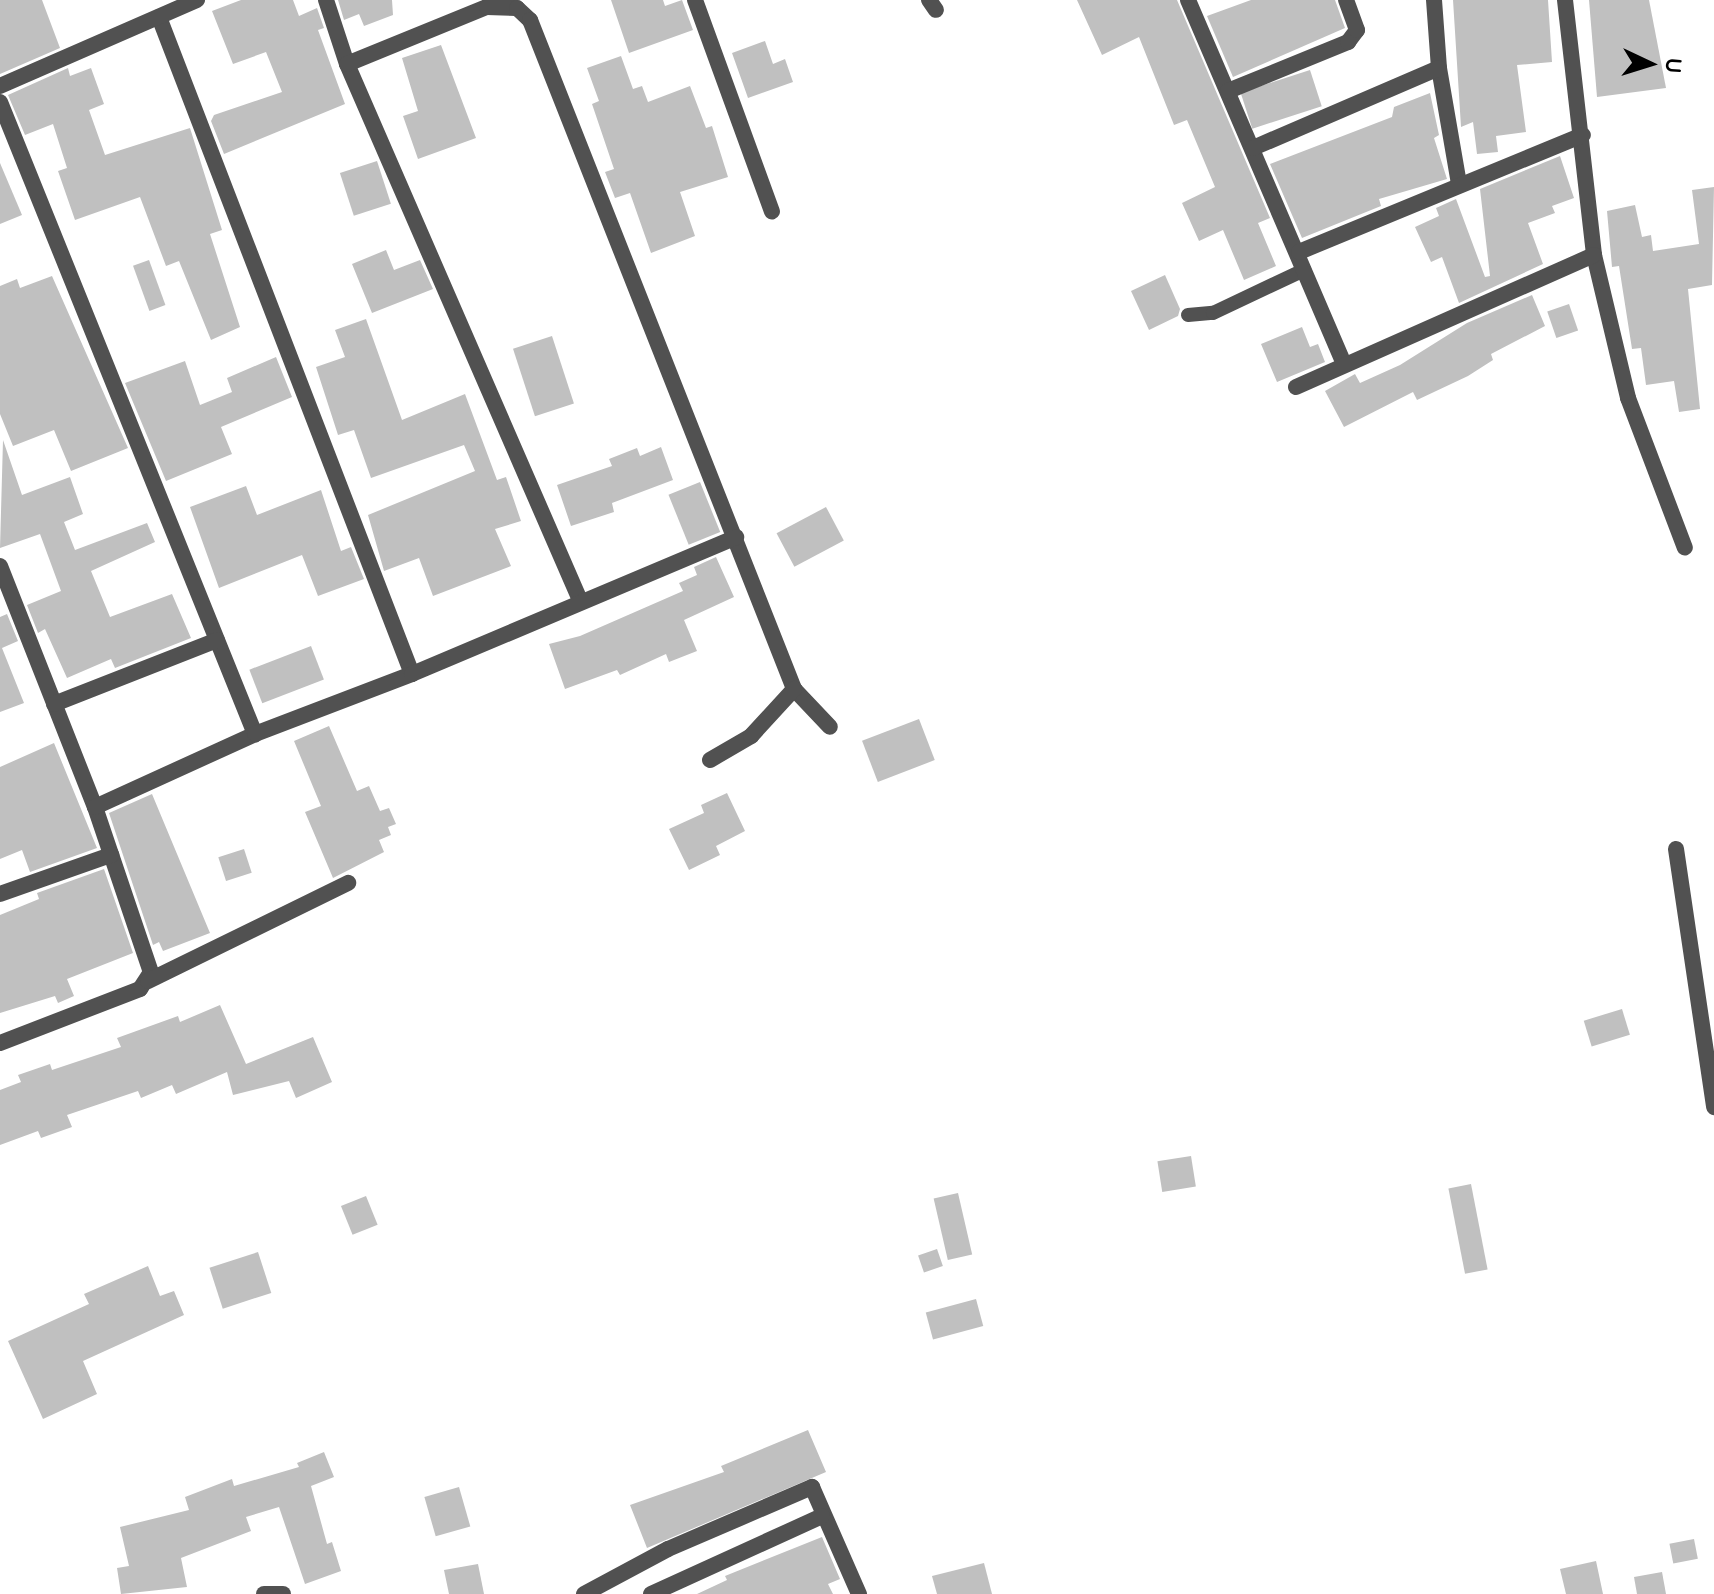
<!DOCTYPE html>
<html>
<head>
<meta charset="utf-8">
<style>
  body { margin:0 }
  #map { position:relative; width:1714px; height:1594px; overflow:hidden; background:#fff; font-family:Quicksand,sans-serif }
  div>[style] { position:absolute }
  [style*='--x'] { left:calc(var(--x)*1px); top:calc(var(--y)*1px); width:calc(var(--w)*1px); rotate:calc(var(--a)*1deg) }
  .building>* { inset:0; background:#c0c0c0; transform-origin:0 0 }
  .lane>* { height:14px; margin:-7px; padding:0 7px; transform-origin:7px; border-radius:7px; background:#515151 }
  .street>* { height:16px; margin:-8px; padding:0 8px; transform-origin:8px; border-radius:8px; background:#515151 }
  span { translate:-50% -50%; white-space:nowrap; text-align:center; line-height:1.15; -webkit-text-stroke:6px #fff; paint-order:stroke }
  .north { position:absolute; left:1610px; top:24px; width:80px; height:80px; -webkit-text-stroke:6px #fff; paint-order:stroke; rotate:94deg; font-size:22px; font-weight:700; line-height:32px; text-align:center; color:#000 }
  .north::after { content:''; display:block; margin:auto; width:28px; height:36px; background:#000; clip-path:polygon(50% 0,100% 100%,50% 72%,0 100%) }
</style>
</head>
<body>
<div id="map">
  <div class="building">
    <i style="clip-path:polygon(0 0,42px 0,60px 48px,0 74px)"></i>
    <i style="clip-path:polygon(241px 0,293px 0,299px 16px,317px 8px,324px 28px,318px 30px,345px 104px,224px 154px,211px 121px,214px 115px,282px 92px,266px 52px,233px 64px,212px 11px)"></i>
    <i style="clip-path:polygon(338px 0,392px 0,393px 15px,364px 26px,359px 14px,344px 20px)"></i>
    <i style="clip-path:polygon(611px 0,663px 0,665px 6px,682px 0,693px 30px,629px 53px)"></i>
    <i style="clip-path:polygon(1077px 0,1177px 0,1270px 218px,1258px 223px,1276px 266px,1244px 280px,1223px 230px,1199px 241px,1182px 203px,1215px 187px,1187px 120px,1174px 125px,1139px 37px,1102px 55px)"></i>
    <i style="clip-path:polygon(1251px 0,1335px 0,1345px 28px,1233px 77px,1207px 16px)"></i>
    <i style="clip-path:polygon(1453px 0,1548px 0,1552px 62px,1517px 65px,1526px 132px,1496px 136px,1498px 152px,1477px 154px,1473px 122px,1461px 127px)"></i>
    <i style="clip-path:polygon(1589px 0,1649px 0,1666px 88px,1597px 97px)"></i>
    <i style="clip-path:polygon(765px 41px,773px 64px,785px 59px,793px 82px,748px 98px,732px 53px)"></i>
    <i style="clip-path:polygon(441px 45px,476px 138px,418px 159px,403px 116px,418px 111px,402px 58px)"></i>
    <i style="clip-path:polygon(621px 56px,633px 89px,642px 86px,648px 102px,690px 86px,706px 128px,712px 126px,728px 177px,680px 192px,695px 236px,651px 253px,630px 193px,615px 198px,605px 172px,614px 169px,592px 104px,599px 101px,587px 68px)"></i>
    <i style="clip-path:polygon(68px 68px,70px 76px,91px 68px,104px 104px,89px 110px,105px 155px,190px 128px,222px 230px,210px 234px,240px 327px,211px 340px,179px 261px,166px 266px,140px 197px,75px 220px,58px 171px,67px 168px,53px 124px,25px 135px,8px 95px)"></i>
    <i style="left:1310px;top:70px;width:38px;height:73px;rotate:72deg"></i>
    <i style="clip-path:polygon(1430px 93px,1439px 135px,1434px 138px,1447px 179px,1379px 199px,1381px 206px,1302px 238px,1270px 164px,1392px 117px,1394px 107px)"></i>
    <i style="clip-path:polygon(1560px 156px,1574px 198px,1552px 206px,1555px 213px,1528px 223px,1543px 264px,1459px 303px,1442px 257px,1431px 262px,1415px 227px,1439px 216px,1436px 208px,1456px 199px,1485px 277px,1490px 276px,1480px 189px)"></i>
    <i style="left:377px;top:161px;width:45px;height:39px;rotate:72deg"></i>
    <i style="clip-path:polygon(0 163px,22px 215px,0 224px)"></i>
    <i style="clip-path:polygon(1714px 187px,1712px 285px,1688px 289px,1700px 409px,1679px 412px,1674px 381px,1646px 385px,1641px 348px,1632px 349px,1619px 266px,1612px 267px,1607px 211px,1635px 205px,1642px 237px,1651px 235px,1653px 251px,1699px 244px,1692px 190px)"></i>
    <i style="clip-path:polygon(386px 250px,394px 270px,420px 260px,433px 289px,372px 313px,352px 264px)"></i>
    <i style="left:149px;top:260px;width:48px;height:17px;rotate:70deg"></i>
    <i style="clip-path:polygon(1165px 275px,1180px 309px,1178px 316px,1149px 330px,1131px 291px)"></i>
    <i style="clip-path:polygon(52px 276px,128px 448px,71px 471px,54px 430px,13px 446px,0 414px,0 286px,17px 279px,20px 288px)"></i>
    <i style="clip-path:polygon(1532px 295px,1545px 326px,1491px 354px,1493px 360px,1468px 376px,1417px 400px,1413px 392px,1344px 427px,1325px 391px,1355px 374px,1360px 383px,1400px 365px,1467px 323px)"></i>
    <i style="left:1569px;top:304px;width:28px;height:23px;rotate:71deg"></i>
    <i style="clip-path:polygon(366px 319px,402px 420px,465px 394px,497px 480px,506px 477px,521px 521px,495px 529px,511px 566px,433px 596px,419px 558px,384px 571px,368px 515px,475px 471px,464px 445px,371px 478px,354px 430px,338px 435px,316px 367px,345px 357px,335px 330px)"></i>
    <i style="clip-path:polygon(1302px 327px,1310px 347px,1318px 344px,1325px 362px,1277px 382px,1261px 344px)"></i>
    <i style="left:552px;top:336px;width:71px;height:41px;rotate:72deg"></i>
    <i style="clip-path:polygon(276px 357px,292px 397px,221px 427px,232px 454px,166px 481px,125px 383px,185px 361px,200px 405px,232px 392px,227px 378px)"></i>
    <i style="clip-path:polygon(3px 440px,22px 495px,70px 477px,83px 514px,64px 522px,75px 550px,147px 523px,155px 542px,91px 571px,110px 617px,172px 594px,191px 638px,115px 668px,111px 659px,67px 678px,45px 629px,38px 633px,27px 605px,61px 591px,40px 534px,0 548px)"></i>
    <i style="clip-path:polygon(661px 447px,673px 480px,612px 503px,614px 512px,571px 526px,557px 485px,612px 466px,609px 459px,637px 448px,640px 456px)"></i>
    <i style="left:700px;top:482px;width:54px;height:34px;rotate:68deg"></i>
    <i style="clip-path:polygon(246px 486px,257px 515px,321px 490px,341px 551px,351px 547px,364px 579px,318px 596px,302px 555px,219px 588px,190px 507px)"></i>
    <i style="left:826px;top:507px;width:38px;height:56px;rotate:62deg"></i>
    <i style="clip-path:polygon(716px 557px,734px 597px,684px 620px,697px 651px,669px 662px,666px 654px,620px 675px,617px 670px,565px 689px,549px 644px,580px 636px,683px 591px,679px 583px,697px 575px,694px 567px)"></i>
    <i style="clip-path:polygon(7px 614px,18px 641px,2px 648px,24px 703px,0 712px,0 617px)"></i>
    <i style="left:311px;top:646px;width:36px;height:66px;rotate:69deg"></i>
    <i style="left:919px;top:719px;width:44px;height:61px;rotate:69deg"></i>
    <i style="clip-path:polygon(329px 726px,357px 791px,369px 786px,380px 811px,389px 808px,396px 824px,388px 827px,391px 835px,379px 840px,384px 852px,333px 878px,305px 812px,321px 806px,294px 741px)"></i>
    <i style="clip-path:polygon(54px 743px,97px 848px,30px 872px,22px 850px,0 859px,0 767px)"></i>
    <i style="clip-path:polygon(727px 793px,745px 831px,716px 846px,720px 855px,689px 870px,669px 829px,704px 813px,701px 805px)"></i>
    <i style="clip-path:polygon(152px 794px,210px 933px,163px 951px,159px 942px,153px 945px,109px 813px)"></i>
    <i style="left:244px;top:849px;width:25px;height:27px;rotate:72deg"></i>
    <i style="clip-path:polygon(104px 869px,133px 953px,67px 979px,74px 996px,58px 1003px,55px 996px,0 1013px,0 915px,39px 899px,37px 893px)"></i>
    <i style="clip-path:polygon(220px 1005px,246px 1064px,313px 1037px,332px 1082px,296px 1098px,289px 1081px,233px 1095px,227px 1072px,176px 1094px,172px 1085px,141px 1098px,138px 1091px,67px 1115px,72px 1127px,41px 1138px,38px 1131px,0 1145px,0 1090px,21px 1082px,18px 1075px,50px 1064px,52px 1070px,121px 1047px,117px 1038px,178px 1016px,180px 1022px)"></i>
    <i style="left:1622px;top:1009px;width:27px;height:40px;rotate:73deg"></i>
    <i style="left:1191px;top:1156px;width:31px;height:34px;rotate:81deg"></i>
    <i style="left:1471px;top:1184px;width:87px;height:23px;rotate:79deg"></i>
    <i style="left:958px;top:1193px;width:63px;height:25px;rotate:77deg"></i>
    <i style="left:366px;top:1196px;width:31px;height:27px;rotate:68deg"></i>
    <i style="left:937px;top:1249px;width:18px;height:20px;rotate:71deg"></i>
    <i style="left:258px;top:1252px;width:43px;height:51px;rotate:72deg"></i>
    <i style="clip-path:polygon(148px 1266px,160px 1296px,174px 1291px,184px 1315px,83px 1361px,97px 1394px,43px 1419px,8px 1341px,89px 1304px,84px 1294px)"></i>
    <i style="left:976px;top:1299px;width:28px;height:52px;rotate:75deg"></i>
    <i style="clip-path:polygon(808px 1430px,826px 1472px,647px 1548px,630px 1505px,724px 1472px,721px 1466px)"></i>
    <i style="clip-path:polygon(324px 1452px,334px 1477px,311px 1486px,327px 1544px,332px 1542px,341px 1571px,305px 1584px,279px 1507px,246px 1517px,251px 1531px,181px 1558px,187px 1587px,121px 1594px,117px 1568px,129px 1566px,120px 1527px,189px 1510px,185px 1497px,232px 1479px,234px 1486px,299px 1467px,297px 1463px)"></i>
    <i style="left:459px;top:1487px;width:41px;height:36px;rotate:74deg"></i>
    <i style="clip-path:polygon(822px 1537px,840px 1579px,828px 1584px,833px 1594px,697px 1594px,727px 1580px,725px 1576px)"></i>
    <i style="left:1694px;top:1539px;width:20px;height:25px;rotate:79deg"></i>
    <i style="clip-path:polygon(1596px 1561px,1603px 1594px,1566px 1594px,1560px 1569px)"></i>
    <i style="clip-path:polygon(984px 1563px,992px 1594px,937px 1594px,932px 1576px)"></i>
    <i style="clip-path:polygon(478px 1564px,484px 1594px,449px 1594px,444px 1570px)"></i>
    <i style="clip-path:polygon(1662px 1572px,1666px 1594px,1637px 1594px,1634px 1577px)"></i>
  </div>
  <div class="lane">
    <i style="--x:1188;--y:315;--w:25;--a:-5"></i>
    <i style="--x:1213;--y:313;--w:101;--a:-25.3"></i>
  </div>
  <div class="street">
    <i style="--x:326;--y:0;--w:67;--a:71.8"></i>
    <i style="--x:347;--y:64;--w:584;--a:66.51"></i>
    <i style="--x:695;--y:0;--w:225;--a:70"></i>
    <i style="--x:929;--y:0;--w:12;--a:55"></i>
    <i style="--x:1188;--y:0;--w:396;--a:66.8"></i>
    <i style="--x:1434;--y:0;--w:68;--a:85.8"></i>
    <i style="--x:1439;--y:68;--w:118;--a:80.2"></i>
    <i style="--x:1565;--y:0;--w:257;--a:83.5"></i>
    <i style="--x:1594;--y:255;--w:147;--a:76.6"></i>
    <i style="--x:1628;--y:398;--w:160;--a:69.2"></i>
    <i style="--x:159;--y:17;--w:704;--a:68.94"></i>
    <i style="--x:347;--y:64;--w:151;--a:-22.2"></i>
    <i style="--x:487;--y:7;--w:30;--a:2"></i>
    <i style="--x:517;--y:8;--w:18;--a:43"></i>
    <i style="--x:530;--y:20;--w:719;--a:68.46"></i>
    <i style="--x:794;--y:689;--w:52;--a:46.5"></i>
    <i style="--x:0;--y:86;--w:215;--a:-23.6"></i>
    <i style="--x:1228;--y:91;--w:130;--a:-22.2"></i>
    <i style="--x:1348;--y:42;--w:15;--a:-53"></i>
    <i style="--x:1357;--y:30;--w:32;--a:-110"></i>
    <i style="--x:0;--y:102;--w:682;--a:68.03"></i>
    <i style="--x:1253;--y:148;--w:202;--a:-23.3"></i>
    <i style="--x:1299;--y:252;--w:307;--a:-22.4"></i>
    <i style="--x:1296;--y:387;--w:326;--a:-23.9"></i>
    <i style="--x:0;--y:566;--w:259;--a:68.5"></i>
    <i style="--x:95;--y:807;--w:174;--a:71.3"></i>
    <i style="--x:151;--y:972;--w:20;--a:123"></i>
    <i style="--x:140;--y:989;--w:150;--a:158.9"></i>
    <i style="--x:54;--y:704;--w:175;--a:-21.4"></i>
    <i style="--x:710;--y:760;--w:48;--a:-30.3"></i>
    <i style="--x:751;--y:736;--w:64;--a:-47.5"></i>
    <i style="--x:95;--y:807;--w:176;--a:-24.5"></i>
    <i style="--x:255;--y:734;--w:168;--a:-20.9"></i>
    <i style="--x:412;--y:674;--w:352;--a:-22.9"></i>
    <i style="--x:1676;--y:849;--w:261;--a:81.6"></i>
    <i style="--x:0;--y:894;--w:118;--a:-19.4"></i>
    <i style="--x:148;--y:981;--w:223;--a:-26.1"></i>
    <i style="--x:264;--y:1594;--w:19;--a:0"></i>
    <i style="--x:584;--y:1594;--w:95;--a:-28.2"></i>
    <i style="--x:668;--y:1549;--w:157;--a:-23.3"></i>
    <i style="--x:812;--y:1487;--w:117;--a:66.3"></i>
    <i style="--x:651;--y:1594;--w:188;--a:-24.5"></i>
  </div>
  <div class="north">U</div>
</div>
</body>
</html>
